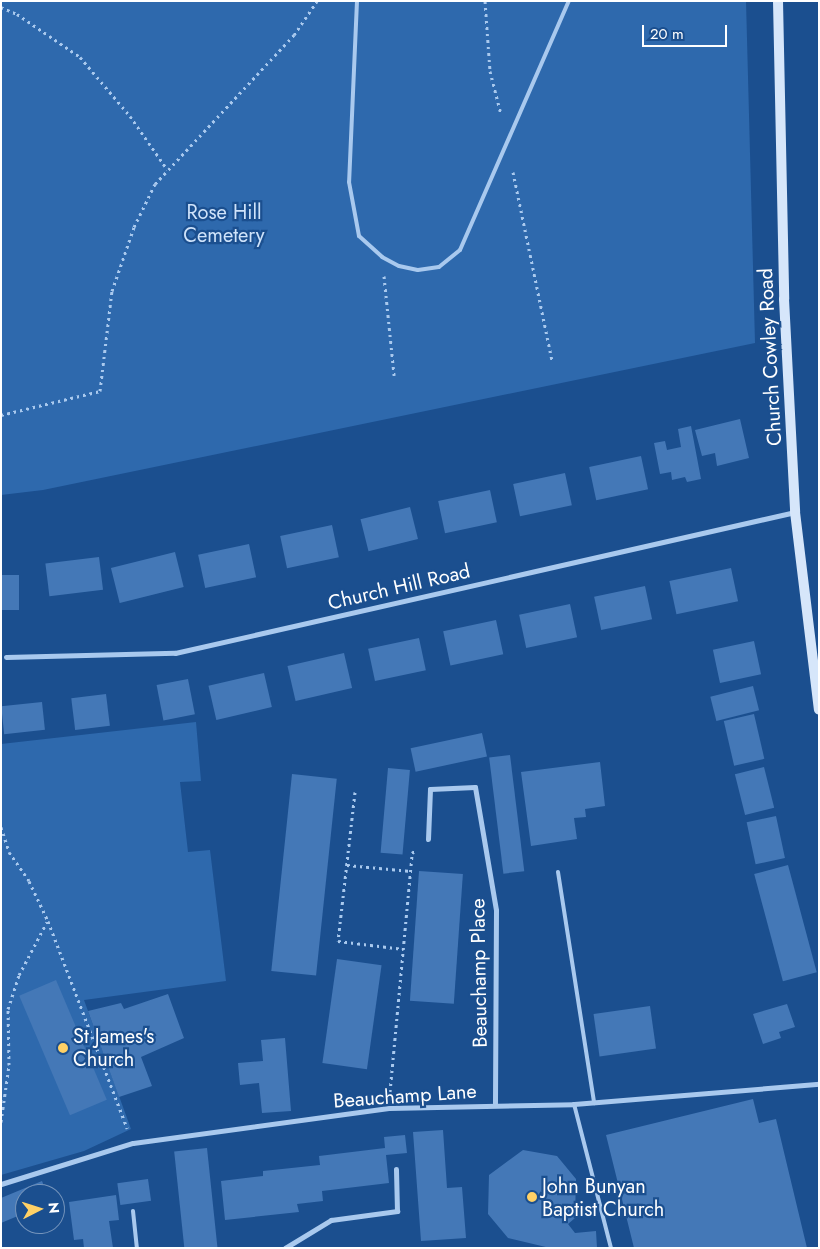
<!DOCTYPE html>
<html>
<head>
<meta charset="utf-8">
<style>
  body { margin:0 }
  #map { position:relative; width:820px; height:1249px; overflow:hidden; background:#1b4f8f; font-family:Jost,sans-serif }
  div>[style] { position:absolute }
  [style*='--x'] { left:calc(var(--x)*1px); top:calc(var(--y)*1px); width:calc(var(--w)*1px); rotate:calc(var(--a)*1deg) }
  .green>* { inset:0; background:#2e69ad }
  .building>* { inset:0; background:#4478b7; transform-origin:0 0 }
  .path>* { height:3px; margin-top:-1.5px; transform-origin:0; background:repeating-linear-gradient(90deg,#a9c9ee 0 2.5px,transparent 0 6.5px) }
  .service>* { height:4px; margin:-2px; padding:0 2px; transform-origin:2px; border-radius:2px; background:#a9c9ee }
  .minor>* { height:5px; margin:-2.5px; padding:0 2.5px; transform-origin:2.5px; border-radius:2.5px; background:#a9c9ee }
  .secondary>* { height:10px; margin:-5px; padding:0 5px; transform-origin:5px; border-radius:5px; background:#d6e6fa }
  .dots>* { width:14px; height:14px; translate:-50% -50%; box-sizing:border-box; border:2px solid #1b4f8f; border-radius:50% }
  span { translate:-50% -50%; white-space:nowrap; text-align:center; line-height:1.15; -webkit-text-stroke:4.5px #1b4f8f; paint-order:stroke }
  .park-label { font-size:20px; color:#cfe3fa }
  .street-label { font-size:20px; color:#fff }
  .poi-label { font-size:20px; color:#fff }
  .left { translate:0 -50%; text-align:left }
  .frame { position:absolute; inset:0; border:2px solid #fff; pointer-events:none }
  .north { position:absolute; left:15px; top:1184px; width:50px; height:50px; box-sizing:border-box; background:#1b4f8f; border:1px solid #7695bc; border-radius:50%; rotate:85deg; font-size:14px; font-weight:700; line-height:20px; text-align:center; color:#fff }
  .north::after { content:''; display:block; margin:auto; width:18px; height:22px; background:#ffd166; clip-path:polygon(50% 0,100% 100%,50% 72%,0 100%) }
  .scale { position:absolute; left:642px; top:25px; width:85px; height:22px; box-sizing:border-box; border:2px solid #fff; border-top:0; padding-left:6px; font-size:15px; line-height:18px; white-space:nowrap; color:#fff; -webkit-text-stroke:4px #1b4f8f; paint-order:stroke }
</style>
</head>
<body>
<div id="map">
  <div class="green">
    <i style="clip-path:polygon(1px 1px,746px 1px,755px 343px,43px 490px,1px 495px)"></i>
    <i style="clip-path:polygon(196px 722px,201px 781px,180px 782px,188px 852px,210px 850px,226px 981px,84px 1000px,131px 1129px,84px 1151px,1px 1175px,1px 744px)"></i>
  </div>
  <div class="building">
    <i style="clip-path:polygon(740px 419px,749px 458px,717px 466px,715px 453px,702px 456px,695px 430px)"></i>
    <i style="clip-path:polygon(691px 426px,701px 479px,687px 482px,685px 477px,672px 480px,671px 472px,660px 474px,654px 443px,665px 441px,667px 450px,681px 447px,678px 429px)"></i>
    <i style="left:641px;top:456px;width:34px;height:53px;rotate:78deg"></i>
    <i style="left:565px;top:473px;width:33px;height:53px;rotate:78deg"></i>
    <i style="left:490px;top:490px;width:33px;height:53px;rotate:78deg"></i>
    <i style="left:410px;top:507px;width:33px;height:51px;rotate:76deg"></i>
    <i style="left:332px;top:525px;width:33px;height:53px;rotate:78deg"></i>
    <i style="left:249px;top:544px;width:34px;height:52px;rotate:78deg"></i>
    <i style="left:175px;top:552px;width:36px;height:66px;rotate:76deg"></i>
    <i style="left:99px;top:557px;width:33px;height:54px;rotate:83deg"></i>
    <i style="left:731px;top:568px;width:34px;height:63px;rotate:78deg"></i>
    <i style="left:1px;top:575px;width:18px;height:35px"></i>
    <i style="left:645px;top:586px;width:34px;height:52px;rotate:78deg"></i>
    <i style="left:570px;top:604px;width:34px;height:52px;rotate:78deg"></i>
    <i style="left:496px;top:620px;width:35px;height:54px;rotate:78deg"></i>
    <i style="left:419px;top:638px;width:33px;height:52px;rotate:78deg"></i>
    <i style="left:754px;top:641px;width:34px;height:42px;rotate:78deg"></i>
    <i style="left:344px;top:653px;width:36px;height:58px;rotate:77deg"></i>
    <i style="left:264px;top:673px;width:35px;height:57px;rotate:77deg"></i>
    <i style="left:188px;top:679px;width:36px;height:32px;rotate:79deg"></i>
    <i style="left:753px;top:686px;width:25px;height:44px;rotate:76deg"></i>
    <i style="left:106px;top:694px;width:32px;height:35px;rotate:83deg"></i>
    <i style="left:42px;top:702px;width:28px;height:41px;rotate:84deg"></i>
    <i style="left:754px;top:714px;width:46px;height:31px;rotate:77deg"></i>
    <i style="left:482px;top:733px;width:24px;height:73px;rotate:78deg"></i>
    <i style="left:510px;top:755px;width:117px;height:21px;rotate:83deg"></i>
    <i style="clip-path:polygon(600px 762px,605px 806px,585px 809px,586px 817px,574px 818px,577px 839px,531px 846px,521px 772px)"></i>
    <i style="left:764px;top:767px;width:42px;height:30px;rotate:76deg"></i>
    <i style="left:388px;top:768px;width:22px;height:85px;rotate:5deg"></i>
    <i style="left:292px;top:774px;width:45px;height:198px;rotate:6deg"></i>
    <i style="left:776px;top:816px;width:43px;height:30px;rotate:78deg"></i>
    <i style="left:788px;top:865px;width:111px;height:35px;rotate:75deg"></i>
    <i style="left:419px;top:871px;width:44px;height:130px;rotate:4deg"></i>
    <i style="left:337px;top:959px;width:45px;height:105px;rotate:8deg"></i>
    <i style="left:56px;top:980px;width:130px;height:40px;rotate:67deg"></i>
    <i style="clip-path:polygon(168px 994px,184px 1038px,141px 1057px,152px 1086px,119px 1097px,88px 1011px,121px 1003px,124px 1009px)"></i>
    <i style="clip-path:polygon(787px 1004px,795px 1027px,779px 1032px,781px 1038px,763px 1044px,753px 1014px)"></i>
    <i style="left:650px;top:1006px;width:43px;height:57px;rotate:82deg"></i>
    <i style="clip-path:polygon(285px 1038px,291px 1111px,262px 1113px,259px 1083px,240px 1085px,238px 1063px,263px 1061px,261px 1040px)"></i>
    <i style="clip-path:polygon(753px 1099px,759px 1123px,776px 1119px,807px 1248px,634px 1248px,606px 1135px)"></i>
    <i style="clip-path:polygon(443px 1130px,447px 1188px,462px 1187px,466px 1238px,421px 1241px,413px 1132px)"></i>
    <i style="clip-path:polygon(405px 1135px,407px 1153px,386px 1155px,389px 1183px,322px 1191px,323px 1201px,297px 1204px,299px 1212px,225px 1220px,221px 1181px,263px 1176px,263px 1171px,320px 1165px,319px 1156px,385px 1148px,384px 1137px)"></i>
    <i style="left:207px;top:1148px;width:101px;height:33px;rotate:84deg"></i>
    <i style="clip-path:polygon(523px 1150px,557px 1156px,576px 1179px,575px 1218px,568px 1224px,575px 1233px,596px 1231px,597px 1248px,550px 1248px,508px 1238px,488px 1214px,489px 1175px)"></i>
    <i style="left:148px;top:1179px;width:22px;height:31px;rotate:82deg"></i>
    <i style="clip-path:polygon(42px 1181px,47px 1194px,25px 1194px,25px 1213px,1px 1223px,1px 1198px)"></i>
    <i style="clip-path:polygon(116px 1195px,119px 1220px,109px 1221px,113px 1248px,84px 1248px,83px 1239px,74px 1240px,69px 1202px)"></i>
  </div>
  <div class="path">
    <i style="--x:485;--y:1;--w:70;--a:85.9"></i>
    <i style="--x:490;--y:71;--w:44;--a:75.7"></i>
    <i style="--x:1;--y:7;--w:17;--a:24"></i>
    <i style="--x:17;--y:14;--w:76;--a:34.3"></i>
    <i style="--x:80;--y:57;--w:77;--a:49.7"></i>
    <i style="--x:130;--y:116;--w:65;--a:55.1"></i>
    <i style="--x:513;--y:172;--w:193;--a:78.3"></i>
    <i style="--x:384;--y:276;--w:100;--a:84.2"></i>
    <i style="--x:1;--y:415;--w:102;--a:-13.6"></i>
    <i style="--x:100;--y:391;--w:101;--a:-83.2"></i>
    <i style="--x:112;--y:291;--w:68;--a:-71"></i>
    <i style="--x:134;--y:227;--w:48;--a:-64"></i>
    <i style="--x:155;--y:184;--w:204;--a:-47"></i>
    <i style="--x:294;--y:35;--w:41;--a:-55.9"></i>
    <i style="--x:355;--y:792;--w:150;--a:96.5"></i>
    <i style="--x:338;--y:941;--w:66;--a:6.9"></i>
    <i style="--x:1;--y:827;--w:26;--a:72"></i>
    <i style="--x:9;--y:852;--w:35;--a:55"></i>
    <i style="--x:29;--y:881;--w:44;--a:64.6"></i>
    <i style="--x:48;--y:921;--w:222;--a:69.1"></i>
    <i style="--x:347;--y:865;--w:64;--a:5.4"></i>
    <i style="--x:390;--y:1092;--w:240;--a:-84.7"></i>
    <i style="--x:412;--y:853;--w:6;--a:-39"></i>
    <i style="--x:1;--y:1122;--w:58;--a:-82"></i>
    <i style="--x:9;--y:1065;--w:56;--a:-91"></i>
    <i style="--x:8;--y:1009;--w:36;--a:-72"></i>
    <i style="--x:19;--y:975;--w:60;--a:-62.2"></i>
  </div>
  <div class="service">
    <i style="--x:357;--y:1;--w:181;--a:92.5"></i>
    <i style="--x:349;--y:182;--w:55;--a:79.5"></i>
    <i style="--x:359;--y:236;--w:31;--a:42"></i>
    <i style="--x:382;--y:257;--w:19;--a:28"></i>
    <i style="--x:399;--y:266;--w:19;--a:12"></i>
    <i style="--x:418;--y:270;--w:21;--a:-8"></i>
    <i style="--x:439;--y:267;--w:27;--a:-39"></i>
    <i style="--x:460;--y:250;--w:272;--a:-66.4"></i>
    <i style="--x:558;--y:872;--w:234;--a:81.1"></i>
    <i style="--x:574;--y:1104;--w:149;--a:75.6"></i>
    <i style="--x:133;--y:1211;--w:37;--a:84"></i>
  </div>
  <div class="minor">
    <i style="--x:6;--y:657;--w:169;--a:-1.4"></i>
    <i style="--x:175;--y:653;--w:636;--a:-12.81"></i>
    <i style="--x:428;--y:839;--w:50;--a:-87.7"></i>
    <i style="--x:430;--y:789;--w:45;--a:-2.5"></i>
    <i style="--x:475;--y:787;--w:125;--a:80.3"></i>
    <i style="--x:496;--y:910;--w:194;--a:90.3"></i>
    <i style="--x:1;--y:1184;--w:138;--a:-17.3"></i>
    <i style="--x:133;--y:1143;--w:258;--a:-7.8"></i>
    <i style="--x:389;--y:1108;--w:185;--a:-1.2"></i>
    <i style="--x:574;--y:1104;--w:246;--a:-4.7"></i>
    <i style="--x:285;--y:1248;--w:54;--a:-31.3"></i>
    <i style="--x:331;--y:1220;--w:67;--a:-7.8"></i>
    <i style="--x:397;--y:1211;--w:42;--a:-91.4"></i>
  </div>
  <div class="secondary">
    <i style="--x:778;--y:1;--w:298;--a:88.8"></i>
    <i style="--x:784;--y:299;--w:213;--a:87"></i>
    <i style="--x:795;--y:512;--w:199;--a:83.1"></i>
  </div>
  <div class="dots">
    <i style="left:63px;top:1048px;background:#ffd166"></i>
    <i style="left:532px;top:1197px;background:#ffd166"></i>
  </div>
  <div class="park-label">
    <span style="left:224px;top:224px">Rose Hill<br>Cemetery</span>
  </div>
  <div class="street-label">
    <span style="left:770px;top:357px;rotate:-93deg">Church Cowley Road</span>
    <span style="left:399px;top:587px;rotate:-13deg">Church Hill Road</span>
    <span style="left:479px;top:973px;rotate:-91deg">Beauchamp Place</span>
    <span style="left:405px;top:1096px;rotate:-4deg">Beauchamp Lane</span>
  </div>
  <div class="poi-label">
    <span class="left" style="left:73px;top:1048px">St James's<br>Church</span>
    <span class="left" style="left:542px;top:1198px">John Bunyan<br>Baptist Church</span>
  </div>
  <div class="frame"></div>
  <div class="north">N</div>
  <div class="scale">20 m</div>
</div>
</body>
</html>
